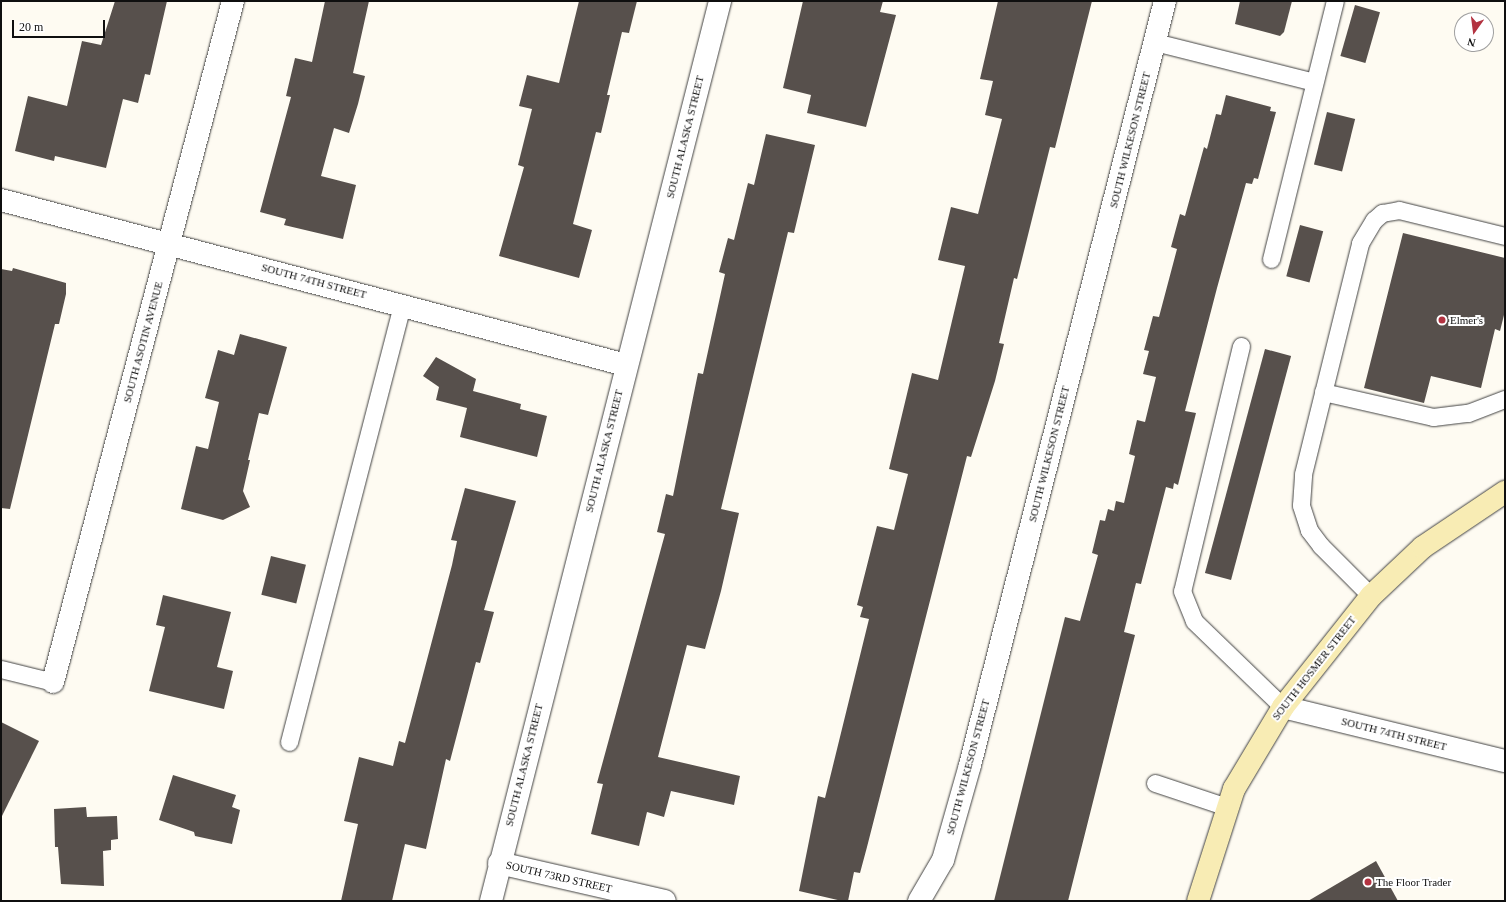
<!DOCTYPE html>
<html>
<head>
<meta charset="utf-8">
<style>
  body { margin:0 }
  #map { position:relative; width:1506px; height:902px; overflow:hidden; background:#fefbf2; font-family:Georgia,serif }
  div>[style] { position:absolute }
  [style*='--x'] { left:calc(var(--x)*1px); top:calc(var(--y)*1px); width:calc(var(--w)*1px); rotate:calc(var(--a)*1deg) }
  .building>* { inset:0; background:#57504c; transform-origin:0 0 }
  .roads { filter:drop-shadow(0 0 1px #424242) drop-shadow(0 0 1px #424242) }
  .lane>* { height:17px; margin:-8.5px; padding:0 8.5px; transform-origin:8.5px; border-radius:8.5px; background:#fff }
  .street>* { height:22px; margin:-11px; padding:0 11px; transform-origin:11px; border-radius:11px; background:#fff }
  .secondary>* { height:22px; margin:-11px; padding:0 11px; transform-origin:11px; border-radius:11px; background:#f8ecb4 }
  .dots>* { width:11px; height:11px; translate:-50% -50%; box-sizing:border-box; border:2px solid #fff; border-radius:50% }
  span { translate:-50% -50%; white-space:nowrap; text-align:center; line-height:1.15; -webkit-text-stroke:4px #fff; paint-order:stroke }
  .street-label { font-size:11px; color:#0f0f0f }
  .poi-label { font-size:11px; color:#0f0f0f }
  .left { translate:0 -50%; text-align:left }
  .frame { position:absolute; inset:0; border:2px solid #0f0f0f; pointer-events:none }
  .north { position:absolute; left:1454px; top:12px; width:40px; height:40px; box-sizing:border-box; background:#fff; border:1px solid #9f9f9f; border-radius:50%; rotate:194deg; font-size:11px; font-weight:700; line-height:16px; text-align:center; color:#0f0f0f }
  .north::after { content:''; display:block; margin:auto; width:14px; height:18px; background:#b33341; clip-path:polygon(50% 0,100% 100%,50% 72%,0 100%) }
  .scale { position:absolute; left:12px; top:20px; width:93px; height:18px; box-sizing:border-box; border:2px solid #0f0f0f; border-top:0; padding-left:5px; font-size:12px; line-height:14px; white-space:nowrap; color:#0f0f0f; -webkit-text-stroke:3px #fff; paint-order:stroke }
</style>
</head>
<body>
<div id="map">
  <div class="building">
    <i style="clip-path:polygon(115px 1px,167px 1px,150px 75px,145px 74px,138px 103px,123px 99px,106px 168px,55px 156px,54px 161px,15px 151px,28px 96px,67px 106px,82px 41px,101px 45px)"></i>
    <i style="clip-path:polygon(325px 1px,369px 1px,353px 73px,365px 76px,358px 104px,349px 133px,334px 128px,321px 176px,356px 185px,343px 239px,284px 225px,286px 219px,260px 212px,291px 97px,286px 96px,295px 58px,312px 62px)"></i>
    <i style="clip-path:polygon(579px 1px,637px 1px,629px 33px,622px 32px,607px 95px,610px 95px,601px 133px,596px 132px,573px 224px,592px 230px,579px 278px,499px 256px,524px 167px,518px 165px,532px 109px,519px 106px,527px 75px,559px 83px)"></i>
    <i style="clip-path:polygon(803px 1px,883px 1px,880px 12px,896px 15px,866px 127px,807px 113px,811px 95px,783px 88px)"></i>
    <i style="clip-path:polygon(998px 1px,1092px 1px,1055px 148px,1050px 147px,1017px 279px,1014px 278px,999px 343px,1004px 344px,995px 381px,971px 457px,967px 456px,867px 847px,860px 873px,854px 872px,848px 901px,842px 901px,799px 891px,818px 796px,825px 798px,869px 619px,860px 617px,863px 607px,857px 605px,877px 526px,894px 530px,908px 474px,889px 469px,912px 373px,938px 380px,965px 266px,938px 260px,951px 207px,978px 214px,1002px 119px,985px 115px,993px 81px,980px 79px)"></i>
    <i style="clip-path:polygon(1240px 1px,1292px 1px,1284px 32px,1280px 36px,1235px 24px)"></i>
    <i style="left:1355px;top:5px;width:26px;height:53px;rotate:16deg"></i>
    <i style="clip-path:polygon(1226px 95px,1271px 107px,1270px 111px,1276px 112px,1258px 179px,1254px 178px,1252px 184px,1246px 183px,1217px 288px,1185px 411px,1196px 413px,1178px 485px,1174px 483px,1173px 489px,1166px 487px,1141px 584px,1136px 583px,1124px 632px,1135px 635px,1068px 901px,994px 901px,1065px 617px,1080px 621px,1098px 555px,1092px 553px,1100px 520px,1105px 521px,1108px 509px,1114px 511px,1116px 501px,1124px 503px,1135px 456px,1129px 454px,1137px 420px,1145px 422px,1156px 377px,1143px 374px,1149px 351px,1144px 350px,1153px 316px,1159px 317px,1177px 249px,1171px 247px,1180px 214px,1185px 216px,1204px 147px,1207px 149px,1216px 114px,1221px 115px)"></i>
    <i style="left:1327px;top:112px;width:29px;height:54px;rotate:14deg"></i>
    <i style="clip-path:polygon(766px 134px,815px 145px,794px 233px,788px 232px,721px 509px,739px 513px,721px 591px,705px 649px,687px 645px,658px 757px,740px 776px,734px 805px,671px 791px,664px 817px,647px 812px,639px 846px,591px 834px,603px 784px,597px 783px,665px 534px,657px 532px,666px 494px,673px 496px,698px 373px,703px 374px,725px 274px,719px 272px,728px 238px,734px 240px,748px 183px,754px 185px)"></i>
    <i style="left:1300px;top:225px;width:24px;height:53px;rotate:15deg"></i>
    <i style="clip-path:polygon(1403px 233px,1505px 258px,1505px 311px,1500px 331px,1495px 329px,1481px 388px,1431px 376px,1424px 403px,1364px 388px)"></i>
    <i style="clip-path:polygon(13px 268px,66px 283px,66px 294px,59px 324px,55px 324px,10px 509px,1px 508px,1px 269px,12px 271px)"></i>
    <i style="clip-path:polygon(240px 334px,287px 347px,268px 415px,259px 413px,248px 460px,250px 460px,243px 491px,250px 507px,223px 520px,181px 509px,196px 446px,208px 449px,219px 402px,205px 398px,218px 350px,234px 355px)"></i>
    <i style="left:1265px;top:349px;width:27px;height:232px;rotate:15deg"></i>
    <i style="clip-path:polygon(436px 357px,476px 379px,473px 391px,521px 404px,520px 409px,547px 416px,537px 457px,460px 437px,467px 408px,436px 400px,439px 387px,423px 376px)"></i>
    <i style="clip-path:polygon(465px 488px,516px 501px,484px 610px,494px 612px,480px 663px,476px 662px,450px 761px,446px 759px,426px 849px,405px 844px,392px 901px,341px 901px,358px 824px,344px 821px,359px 757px,393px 766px,399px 741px,405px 743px,452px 565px,457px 541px,451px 540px)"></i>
    <i style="left:271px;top:556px;width:36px;height:40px;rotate:14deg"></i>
    <i style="clip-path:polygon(163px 595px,231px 612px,217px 667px,233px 671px,224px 709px,149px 691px,165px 627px,156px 625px)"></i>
    <i style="clip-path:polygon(1px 722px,39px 741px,1px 818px)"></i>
    <i style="clip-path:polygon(173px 775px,236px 795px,232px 807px,240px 810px,232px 844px,195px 836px,194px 832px,159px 820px)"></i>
    <i style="clip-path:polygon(86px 807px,87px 817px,117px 816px,118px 839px,111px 840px,111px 850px,103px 851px,104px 886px,61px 884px,58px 847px,55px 847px,54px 809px)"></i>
    <i style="clip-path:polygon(1376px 861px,1398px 901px,1308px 901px)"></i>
  </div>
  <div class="roads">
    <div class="lane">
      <i style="--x:1155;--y:42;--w:164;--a:14.1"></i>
      <i style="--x:1271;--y:259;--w:266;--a:-76.1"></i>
      <i style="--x:1241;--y:346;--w:252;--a:103.5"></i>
      <i style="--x:1182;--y:591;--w:32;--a:68"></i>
      <i style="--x:1194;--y:621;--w:124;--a:44"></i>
      <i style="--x:1323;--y:392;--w:113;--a:12.8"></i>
      <i style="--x:1433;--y:417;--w:35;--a:-7"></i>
      <i style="--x:1468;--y:413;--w:40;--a:-21"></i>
      <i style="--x:1371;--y:596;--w:71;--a:-135"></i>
      <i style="--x:1321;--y:546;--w:20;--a:-127"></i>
      <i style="--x:1309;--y:530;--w:26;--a:-108"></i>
      <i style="--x:1301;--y:505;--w:31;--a:-86"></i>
      <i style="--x:1303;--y:474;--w:238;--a:-76.1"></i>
      <i style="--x:1360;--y:243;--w:27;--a:-59"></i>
      <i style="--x:1374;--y:220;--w:11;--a:-41"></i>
      <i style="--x:1382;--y:213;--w:17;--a:-10"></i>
      <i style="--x:1399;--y:210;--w:109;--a:13.8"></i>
      <i style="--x:1;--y:669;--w:54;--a:14"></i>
      <i style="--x:289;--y:742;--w:452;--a:-75.5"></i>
      <i style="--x:1155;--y:783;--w:76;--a:18.4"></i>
    </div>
    <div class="street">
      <i style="--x:1;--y:200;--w:646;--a:14.79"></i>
      <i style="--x:53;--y:682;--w:704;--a:-75.19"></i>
      <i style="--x:1283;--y:707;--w:228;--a:13.7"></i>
      <i style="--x:499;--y:863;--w:170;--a:12.9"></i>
      <i style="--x:491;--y:901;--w:929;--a:-75.72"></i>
      <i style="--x:919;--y:901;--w:48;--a:-59.7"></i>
      <i style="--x:943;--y:860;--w:99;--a:-74.1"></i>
      <i style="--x:970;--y:765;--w:788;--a:-75.68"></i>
    </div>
    <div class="secondary">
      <i style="--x:1198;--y:901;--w:118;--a:-72.2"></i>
      <i style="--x:1234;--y:789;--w:96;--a:-59.1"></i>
      <i style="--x:1283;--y:707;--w:142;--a:-51.6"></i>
      <i style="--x:1371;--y:596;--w:71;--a:-43.3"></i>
      <i style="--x:1423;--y:547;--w:99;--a:-33.9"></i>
    </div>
  </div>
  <div class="dots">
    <i style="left:1442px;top:320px;background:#b33341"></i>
    <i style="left:1368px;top:882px;background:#b33341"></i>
  </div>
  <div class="street-label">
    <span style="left:685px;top:137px;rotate:-76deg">SOUTH ALASKA STREET</span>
    <span style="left:1130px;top:140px;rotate:-76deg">SOUTH WILKESON STREET</span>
    <span style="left:314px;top:281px;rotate:15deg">SOUTH 74TH STREET</span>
    <span style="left:143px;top:342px;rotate:-75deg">SOUTH ASOTIN AVENUE</span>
    <span style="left:604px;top:451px;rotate:-76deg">SOUTH ALASKA STREET</span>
    <span style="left:1049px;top:454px;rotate:-76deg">SOUTH WILKESON STREET</span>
    <span style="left:1314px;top:668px;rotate:-52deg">SOUTH HOSMER STREET</span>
    <span style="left:1394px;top:734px;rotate:14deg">SOUTH 74TH STREET</span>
    <span style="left:524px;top:765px;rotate:-76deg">SOUTH ALASKA STREET</span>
    <span style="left:968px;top:767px;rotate:-75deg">SOUTH WILKESON STREET</span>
    <span style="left:559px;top:877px;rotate:13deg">SOUTH 73RD STREET</span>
  </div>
  <div class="poi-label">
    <span class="left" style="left:1450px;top:320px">Elmer's</span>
    <span class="left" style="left:1376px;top:882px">The Floor Trader</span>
  </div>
  <div class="frame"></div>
  <div class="north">N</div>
  <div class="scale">20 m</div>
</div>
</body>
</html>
